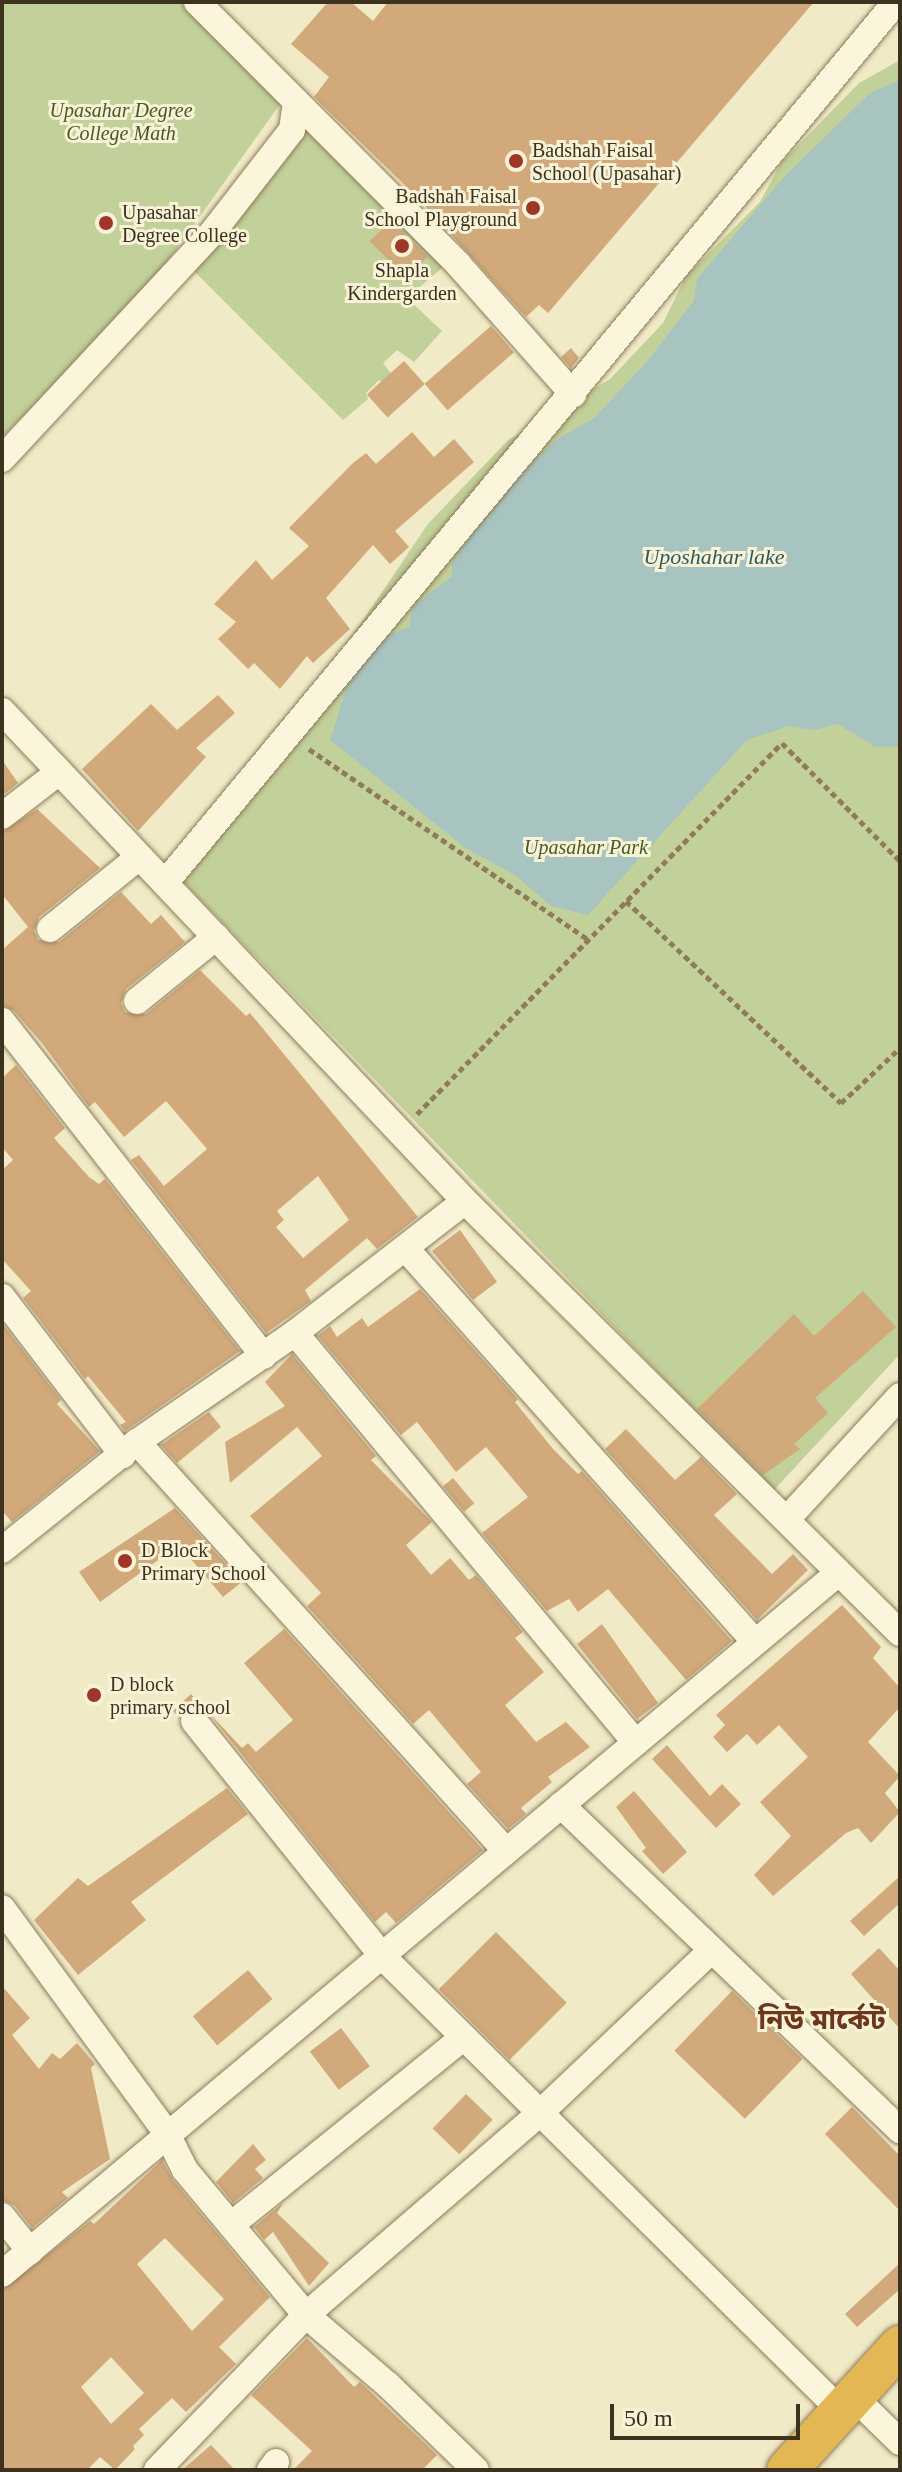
<!DOCTYPE html>
<html>
<head>
<meta charset="utf-8">
<style>
  body { margin:0 }
  #map { position:relative; width:902px; height:2472px; overflow:hidden; background:#f1eac6; font-family:"Times New Roman","Noto Sans Bengali",serif }
  div>[style] { position:absolute }
  [style*='--x'] { left:calc(var(--x)*1px); top:calc(var(--y)*1px); width:calc(var(--w)*1px); rotate:calc(var(--a)*1deg) }
  .green>* { inset:0; background:#c2d099 }
  .water>* { inset:0; background:#a8c4c0 }
  .building>* { inset:0; background:#d1a97b; transform-origin:0 0 }
  .path>* { height:5px; margin-top:-2.5px; transform-origin:0; background:repeating-linear-gradient(90deg,#8e7c5b 0 6px,transparent 0 10px) }
  .roads { filter:drop-shadow(0 0 2px #8e7c5b) drop-shadow(0 0 2px #8e7c5b) }
  .minor>* { height:26px; margin:-13px; padding:0 13px; transform-origin:13px; border-radius:13px; background:#fbf5db }
  .highway>* { height:40px; margin:-20px; padding:0 20px; transform-origin:20px; border-radius:20px; background:#e3b754 }
  .dots>* { width:22px; height:22px; translate:-50% -50%; box-sizing:border-box; border:4px solid #f8f2d7; border-radius:50% }
  span { translate:-50% -50%; white-space:nowrap; text-align:center; line-height:1.15; -webkit-text-stroke:6px #f8f2d7; paint-order:stroke }
  .park-label { font-size:20px; color:#465b25; font-style:italic }
  .poi-label { font-size:20px; color:#3d311f }
  .left { translate:0 -50%; text-align:left }
  .right { translate:-100% -50%; text-align:right }
  .water-label { font-size:22px; color:#2e5a5d; font-style:italic }
  .district-label { font-size:28px; color:#6c371c; font-weight:700 }
  .frame { position:absolute; inset:0; border:4px solid #3d311f; pointer-events:none }
  .scale { position:absolute; left:610px; top:2404px; width:190px; height:36px; box-sizing:border-box; border:4px solid #3d311f; border-top:0; padding-left:10px; font-size:24px; line-height:28px; white-space:nowrap; color:#3d311f; -webkit-text-stroke:6px #f8f2d7; paint-order:stroke }
</style>
</head>
<body>
<div id="map">
  <div class="green">
    <i style="clip-path:polygon(2px 2px,183px 2px,283px 100px,143px 296px,2px 437px)"></i>
    <i style="clip-path:polygon(900px 60px,900px 1354px,773px 1491px,169px 867px,357px 629px,428px 524px,508px 440px,610px 379px,663px 323px,686px 276px,760px 202px,781px 163px,859px 83px)"></i>
    <i style="clip-path:polygon(305px 125px,450px 261px,407px 298px,442px 331px,414px 362px,397px 350px,383px 363px,393px 376px,384px 386px,379px 380px,366px 393px,368px 399px,343px 420px,193px 270px)"></i>
  </div>
  <div class="water">
    <i style="clip-path:polygon(900px 80px,900px 746px,875px 747px,838px 724px,814px 730px,788px 726px,747px 740px,588px 915px,551px 906px,515px 875px,467px 849px,330px 740px,345px 692px,375px 640px,409px 627px,413px 606px,452px 576px,452px 564px,494px 500px,556px 440px,594px 418px,645px 364px,694px 301px,697px 279px,785px 176px,870px 93px)"></i>
  </div>
  <div class="building">
    <i style="clip-path:polygon(328px 2px,351px 2px,373px 21px,388px 2px,814px 2px,548px 313px,539px 305px,526px 317px,417px 197px,314px 97px,329px 77px,291px 44px)"></i>
    <i style="left:391px;top:220px;width:52px;height:30px;rotate:45deg"></i>
    <i style="left:491px;top:326px;width:35px;height:88px;rotate:49deg"></i>
    <i style="clip-path:polygon(571px 348px,579px 358px,571px 368px,561px 357px)"></i>
    <i style="left:404px;top:361px;width:31px;height:50px;rotate:48deg"></i>
    <i style="clip-path:polygon(412px 432px,434px 457px,454px 439px,474px 462px,395px 531px,409px 547px,390px 564px,373px 545px,326px 598px,350px 629px,313px 663px,307px 656px,280px 689px,254px 663px,248px 669px,218px 639px,236px 622px,214px 604px,256px 560px,272px 580px,309px 546px,289px 528px,353px 463px,366px 453px,376px 464px)"></i>
    <i style="clip-path:polygon(218px 695px,235px 713px,196px 748px,206px 757px,138px 831px,82px 769px,151px 704px,177px 730px)"></i>
    <i style="clip-path:polygon(2px 760px,18px 783px,2px 796px)"></i>
    <i style="clip-path:polygon(evenodd,37px 809px,100px 868px,39px 917px,34px 931px,38px 940px,59px 942px,121px 892px,151px 924px,161px 915px,185px 942px,126px 989px,121px 1003px,125px 1012px,146px 1014px,200px 970px,246px 1016px,250px 1013px,418px 1217px,377px 1249px,367px 1238px,305px 1290px,311px 1301px,266px 1333px,131px 1160px,139px 1155px,164px 1186px,207px 1149px,166px 1101px,124px 1137px,95px 1102px,89px 1107px,42px 1043px,14px 1011px,2px 1005px,2px 950px,28px 927px,2px 894px,2px 832px,37px 809px,318px 1176px,349px 1220px,303px 1258px,276px 1227px,284px 1220px,277px 1211px,318px 1176px)"></i>
    <i style="clip-path:polygon(16px 1065px,65px 1128px,54px 1138px,89px 1177px,99px 1184px,105px 1179px,240px 1351px,125px 1431px,120px 1425px,126px 1422px,88px 1376px,85px 1379px,23px 1298px,31px 1291px,2px 1259px,2px 1170px,13px 1160px,2px 1147px,2px 1078px)"></i>
    <i style="clip-path:polygon(460px 1230px,497px 1282px,473px 1300px,432px 1251px)"></i>
    <i style="clip-path:polygon(420px 1289px,518px 1399px,515px 1402px,553px 1449px,578px 1474px,582px 1471px,732px 1641px,686px 1680px,608px 1589px,578px 1612px,569px 1599px,547px 1611px,482px 1533px,528px 1497px,486px 1447px,456px 1472px,417px 1422px,401px 1435px,318px 1336px,330px 1326px,337px 1337px,362px 1318px,368px 1327px)"></i>
    <i style="clip-path:polygon(863px 1291px,896px 1327px,815px 1398px,828px 1413px,794px 1444px,800px 1449px,763px 1475px,697px 1409px,794px 1314px,814px 1336px)"></i>
    <i style="clip-path:polygon(2px 1323px,61px 1400px,57px 1404px,100px 1451px,12px 1522px,2px 1511px)"></i>
    <i style="clip-path:polygon(292px 1354px,376px 1456px,371px 1460px,432px 1522px,406px 1545px,431px 1575px,450px 1558px,469px 1580px,476px 1575px,523px 1632px,515px 1638px,544px 1672px,505px 1705px,536px 1742px,566px 1722px,590px 1747px,548px 1777px,552px 1782px,521px 1808px,526px 1814px,508px 1829px,467px 1784px,481px 1772px,429px 1710px,413px 1724px,307px 1606px,321px 1593px,250px 1516px,322px 1456px,297px 1427px,230px 1483px,225px 1442px,285px 1406px,265px 1382px)"></i>
    <i style="clip-path:polygon(209px 1412px,221px 1427px,177px 1463px,161px 1445px)"></i>
    <i style="clip-path:polygon(626px 1429px,675px 1480px,701px 1457px,737px 1494px,714px 1515px,772px 1574px,793px 1554px,808px 1570px,757px 1620px,605px 1449px)"></i>
    <i style="left:453px;top:1478px;width:33px;height:13px;rotate:50deg"></i>
    <i style="clip-path:polygon(175px 1508px,242px 1582px,223px 1597px,179px 1545px,100px 1602px,79px 1572px)"></i>
    <i style="clip-path:polygon(842px 1605px,881px 1647px,873px 1658px,900px 1688px,900px 1707px,868px 1742px,900px 1776px,885px 1793px,900px 1812px,871px 1843px,858px 1828px,846px 1833px,773px 1896px,754px 1875px,791px 1836px,760px 1802px,808px 1757px,779px 1725px,757px 1745px,747px 1734px,727px 1752px,713px 1737px,725px 1725px,716px 1715px)"></i>
    <i style="clip-path:polygon(602px 1624px,658px 1703px,637px 1719px,577px 1644px)"></i>
    <i style="clip-path:polygon(284px 1629px,483px 1850px,396px 1923px,386px 1912px,375px 1922px,208px 1712px,242px 1748px,248px 1743px,256px 1752px,293px 1720px,244px 1663px)"></i>
    <i style="clip-path:polygon(191px 1694px,205px 1710px,191px 1705px,179px 1717px,173px 1711px)"></i>
    <i style="clip-path:polygon(667px 1745px,710px 1796px,722px 1784px,741px 1804px,716px 1828px,652px 1759px)"></i>
    <i style="clip-path:polygon(227px 1788px,248px 1814px,131px 1902px,146px 1920px,78px 1975px,34px 1920px,78px 1878px,88px 1886px)"></i>
    <i style="clip-path:polygon(634px 1791px,687px 1852px,663px 1874px,642px 1851px,646px 1848px,616px 1807px)"></i>
    <i style="clip-path:polygon(900px 1876px,900px 1903px,864px 1936px,850px 1921px)"></i>
    <i style="left:496px;top:1932px;width:100px;height:81px;rotate:45deg"></i>
    <i style="clip-path:polygon(879px 1948px,900px 1971px,900px 2029px,851px 1974px)"></i>
    <i style="left:248px;top:1970px;width:38px;height:72px;rotate:50deg"></i>
    <i style="clip-path:polygon(2px 1986px,30px 2018px,12px 2035px,39px 2069px,52px 2053px,60px 2059px,77px 2043px,95px 2064px,91px 2068px,110px 2159px,62px 2192px,68px 2198px,32px 2228px,14px 2205px,2px 2200px)"></i>
    <i style="left:732px;top:1991px;width:98px;height:83px;rotate:44deg"></i>
    <i style="left:341px;top:2028px;width:48px;height:39px;rotate:53deg"></i>
    <i style="left:466px;top:2094px;width:37px;height:48px;rotate:44deg"></i>
    <i style="clip-path:polygon(852px 2107px,900px 2156px,900px 2211px,825px 2134px)"></i>
    <i style="clip-path:polygon(253px 2144px,266px 2160px,255px 2169px,263px 2178px,233px 2203px,216px 2182px)"></i>
    <i style="clip-path:polygon(evenodd,162px 2160px,173px 2180px,270px 2297px,219px 2347px,236px 2364px,186px 2412px,172px 2398px,139px 2429px,144px 2435px,133px 2446px,135px 2449px,115px 2470px,100px 2457px,87px 2470px,2px 2470px,2px 2290px,90px 2221px,94px 2224px,162px 2160px,165px 2238px,224px 2299px,192px 2331px,137px 2264px,165px 2238px,162px 2160px,111px 2357px,144px 2393px,111px 2424px,81px 2387px,111px 2357px)"></i>
    <i style="clip-path:polygon(283px 2203px,277px 2213px,329px 2263px,309px 2286px,273px 2232px,264px 2240px,254px 2227px)"></i>
    <i style="clip-path:polygon(900px 2263px,900px 2289px,857px 2327px,845px 2314px)"></i>
    <i style="clip-path:polygon(307px 2338px,354px 2387px,360px 2382px,437px 2455px,422px 2470px,293px 2470px,312px 2451px,251px 2395px)"></i>
    <i style="clip-path:polygon(211px 2445px,235px 2470px,182px 2470px)"></i>
  </div>
  <div class="path">
    <i style="--x:309;--y:749;--w:338;--a:34.3"></i>
    <i style="--x:626;--y:901;--w:295;--a:43.2"></i>
    <i style="--x:841;--y:1103;--w:81;--a:-43"></i>
    <i style="--x:417;--y:1114;--w:520;--a:-45.47"></i>
    <i style="--x:782;--y:743;--w:167;--a:45"></i>
  </div>
  <div class="roads">
    <div class="minor">
      <i style="--x:197;--y:2;--w:370;--a:45.1"></i>
      <i style="--x:458;--y:264;--w:174;--a:48.5"></i>
      <i style="--x:2;--y:459;--w:309;--a:-47.1"></i>
      <i style="--x:212;--y:233;--w:130;--a:-52.2"></i>
      <i style="--x:292;--y:130;--w:29;--a:-82"></i>
      <i style="--x:2;--y:711;--w:674;--a:46.62"></i>
      <i style="--x:465;--y:1201;--w:613;--a:44.8"></i>
      <i style="--x:2;--y:816;--w:72;--a:-37.7"></i>
      <i style="--x:165;--y:883;--w:1145;--a:-50.32"></i>
      <i style="--x:50;--y:929;--w:114;--a:-39"></i>
      <i style="--x:137;--y:1001;--w:102;--a:-39"></i>
      <i style="--x:2;--y:1021;--w:425;--a:52"></i>
      <i style="--x:407;--y:1250;--w:524;--a:48.4"></i>
      <i style="--x:2;--y:1297;--w:199;--a:52.6"></i>
      <i style="--x:295;--y:1333;--w:533;--a:50.25"></i>
      <i style="--x:137;--y:1442;--w:551;--a:47.94"></i>
      <i style="--x:787;--y:1519;--w:167;--a:-47.4"></i>
      <i style="--x:2;--y:1550;--w:173;--a:-38.7"></i>
      <i style="--x:137;--y:1442;--w:192;--a:-34.6"></i>
      <i style="--x:295;--y:1333;--w:215;--a:-37.8"></i>
      <i style="--x:194;--y:1721;--w:301;--a:51.3"></i>
      <i style="--x:382;--y:1956;--w:648;--a:44.75"></i>
      <i style="--x:561;--y:1805;--w:470;--a:43.8"></i>
      <i style="--x:2;--y:1908;--w:278;--a:53.8"></i>
      <i style="--x:166;--y:2132;--w:42;--a:63.4"></i>
      <i style="--x:185;--y:2170;--w:189;--a:50.2"></i>
      <i style="--x:306;--y:2315;--w:108;--a:40.5"></i>
      <i style="--x:388;--y:2385;--w:122;--a:44"></i>
      <i style="--x:2;--y:2216;--w:45;--a:51.3"></i>
      <i style="--x:231;--y:2225;--w:299;--a:-38.9"></i>
      <i style="--x:2;--y:2274;--w:1090;--a:-39.97"></i>
      <i style="--x:855;--y:2398;--w:63;--a:44.4"></i>
      <i style="--x:157;--y:2470;--w:215;--a:-46.1"></i>
      <i style="--x:306;--y:2315;--w:309;--a:-40.8"></i>
      <i style="--x:540;--y:2113;--w:237;--a:-43.5"></i>
      <i style="--x:270;--y:2470;--w:10;--a:-53"></i>
    </div>
    <div class="highway">
      <i style="--x:787;--y:2470;--w:168;--a:-47.7"></i>
    </div>
  </div>
  <div class="dots">
    <i style="left:516px;top:161px;background:#a03627"></i>
    <i style="left:533px;top:208px;background:#a03627"></i>
    <i style="left:106px;top:223px;background:#a03627"></i>
    <i style="left:402px;top:246px;background:#a03627"></i>
    <i style="left:125px;top:1561px;background:#a03627"></i>
    <i style="left:94px;top:1695px;background:#a03627"></i>
  </div>
  <div class="park-label">
    <span style="left:121px;top:122px">Upasahar Degree<br>College Math</span>
    <span style="left:586px;top:847px">Upasahar Park</span>
  </div>
  <div class="poi-label">
    <span class="left" style="left:532px;top:162px">Badshah Faisal<br>School (Upasahar)</span>
    <span class="right" style="left:517px;top:208px">Badshah Faisal<br>School Playground</span>
    <span class="left" style="left:122px;top:224px">Upasahar<br>Degree College</span>
    <span style="left:402px;top:282px">Shapla<br>Kindergarden</span>
    <span class="left" style="left:141px;top:1562px">D Block<br>Primary School</span>
    <span class="left" style="left:110px;top:1696px">D block<br>primary school</span>
  </div>
  <div class="water-label">
    <span style="left:714px;top:557px">Uposhahar lake</span>
  </div>
  <div class="district-label">
    <span style="left:822px;top:2020px">নিউ মার্কেট</span>
  </div>
  <div class="frame"></div>
  <div class="scale">50 m</div>
</div>
</body>
</html>
